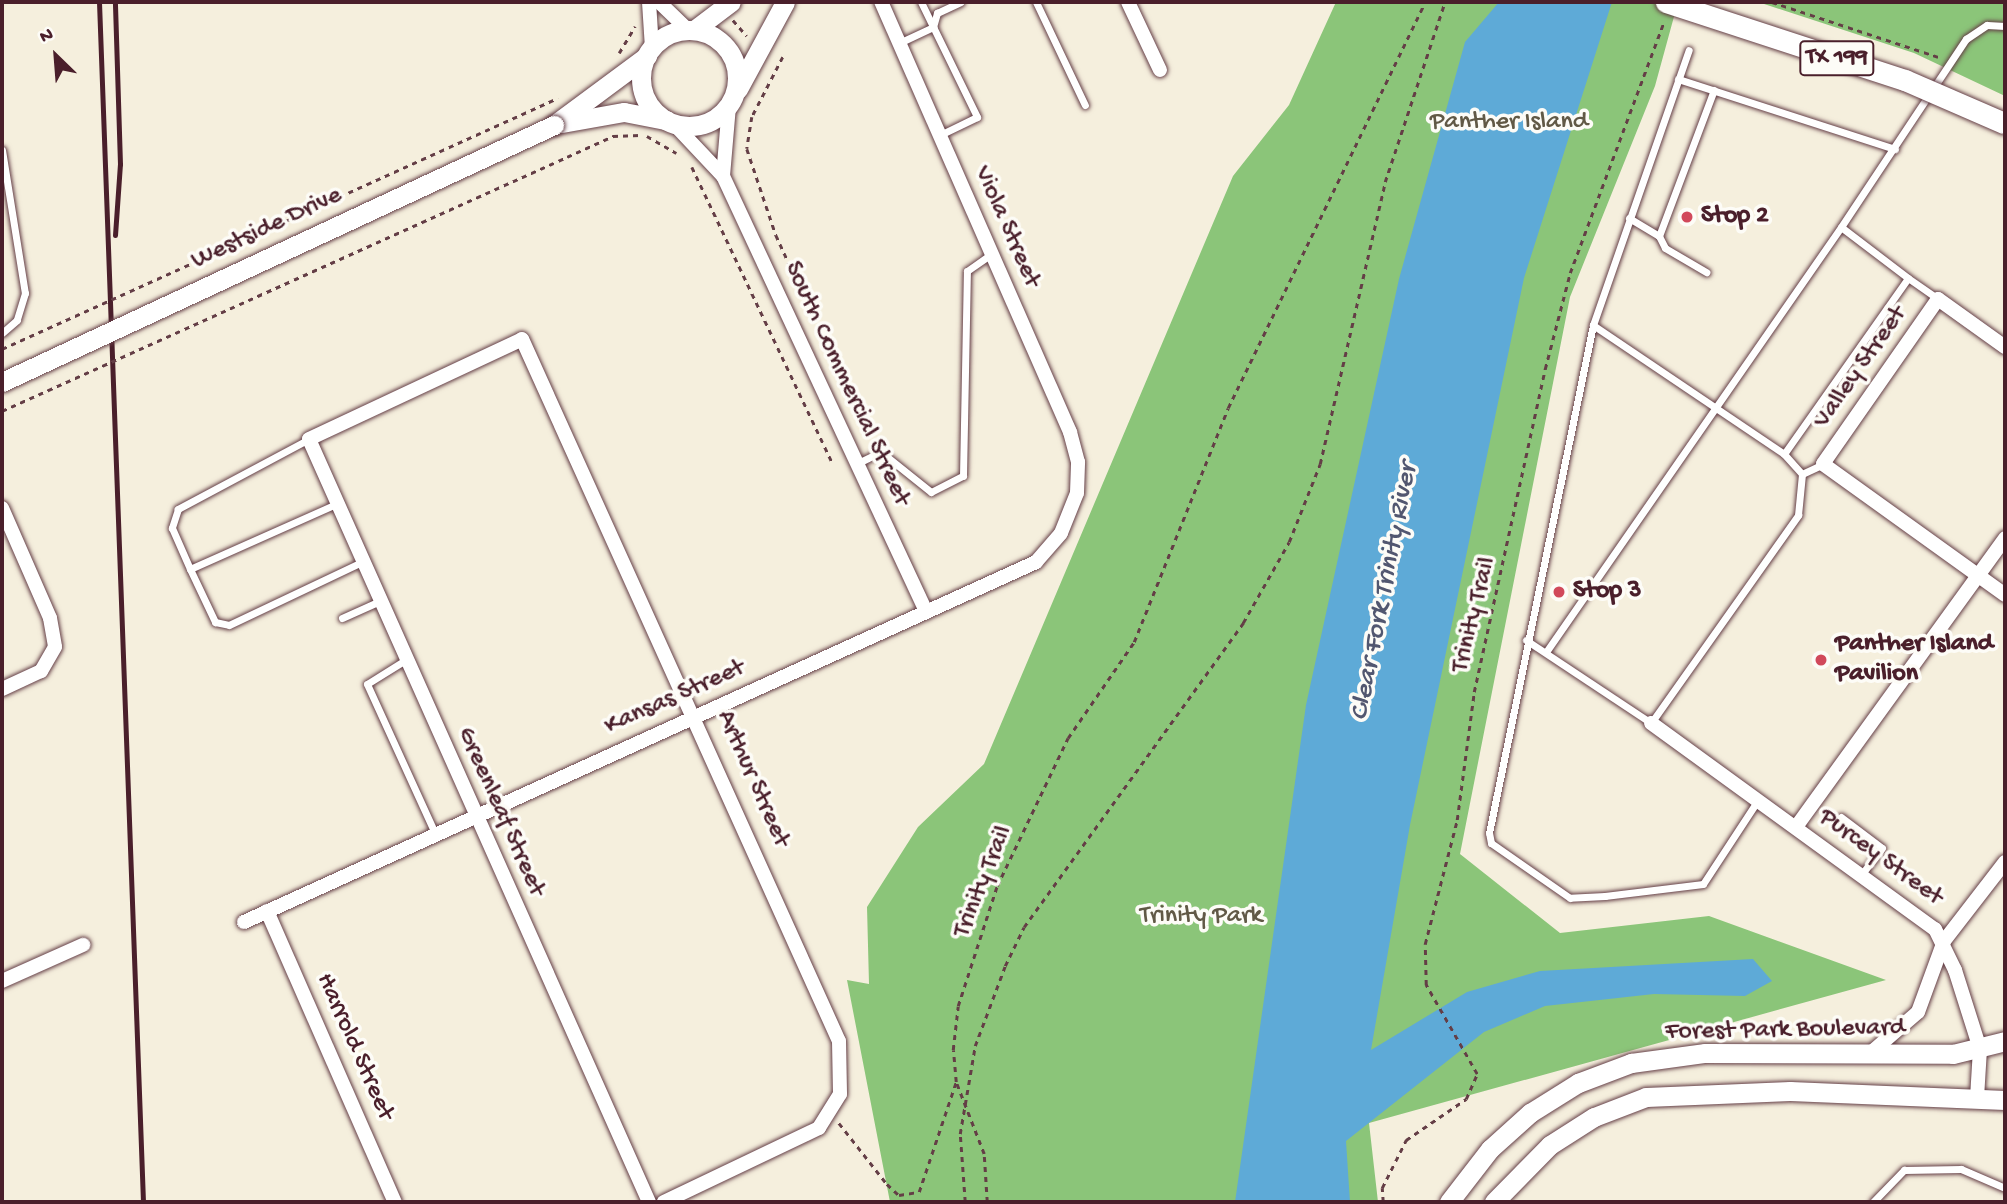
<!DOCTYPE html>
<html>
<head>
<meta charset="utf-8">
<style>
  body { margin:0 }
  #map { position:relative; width:2007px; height:1204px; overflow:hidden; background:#f5efdd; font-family:"Gochi Hand",sans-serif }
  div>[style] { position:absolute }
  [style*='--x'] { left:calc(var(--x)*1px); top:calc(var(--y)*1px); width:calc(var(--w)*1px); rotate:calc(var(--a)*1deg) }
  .green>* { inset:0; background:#8bc579 }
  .water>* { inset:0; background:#5eaad7 }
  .path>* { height:2.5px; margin-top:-1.25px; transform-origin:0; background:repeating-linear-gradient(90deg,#643e46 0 5px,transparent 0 10px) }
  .roads { filter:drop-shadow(0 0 2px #643e46) drop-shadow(0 0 2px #643e46) }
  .service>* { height:7px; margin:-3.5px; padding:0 3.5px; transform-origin:3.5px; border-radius:3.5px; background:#fff }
  .minor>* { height:14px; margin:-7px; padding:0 7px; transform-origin:7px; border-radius:7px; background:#fff }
  .secondary>* { height:19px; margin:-9.5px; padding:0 9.5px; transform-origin:9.5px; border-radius:9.5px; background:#fff }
  .secondary>.ring { margin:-9.5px; padding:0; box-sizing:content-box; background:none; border:19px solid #fff; border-radius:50% }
  .rail>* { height:5px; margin:-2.5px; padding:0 2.5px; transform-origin:2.5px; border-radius:2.5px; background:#4a1f2b }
  .path-bridge>* { height:2.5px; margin-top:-1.25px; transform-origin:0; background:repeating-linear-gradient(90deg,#643e46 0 5px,transparent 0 10px) }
  .bridges { filter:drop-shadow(0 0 2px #643e46) drop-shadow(0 0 2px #643e46) }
  .secondary-bridge>* { height:19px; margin:-9.5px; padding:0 9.5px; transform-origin:9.5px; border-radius:9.5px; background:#fff }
  .primary-bridge>* { height:21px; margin:-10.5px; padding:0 10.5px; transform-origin:10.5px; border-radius:10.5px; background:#fff }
  .dots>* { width:19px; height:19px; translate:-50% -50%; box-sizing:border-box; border:4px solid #fdfcf7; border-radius:50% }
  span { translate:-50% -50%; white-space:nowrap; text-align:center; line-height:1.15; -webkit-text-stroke:7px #fdfcf7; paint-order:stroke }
  .shield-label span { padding:2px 5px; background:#fdfcf7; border:2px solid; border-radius:5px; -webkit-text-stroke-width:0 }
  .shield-label { font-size:24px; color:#4a1f2b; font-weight:700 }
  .park-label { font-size:26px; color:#615946 }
  .poi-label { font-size:26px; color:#4a1f2b; font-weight:700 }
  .left { translate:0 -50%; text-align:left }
  .street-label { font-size:26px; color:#4a1f2b }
  .water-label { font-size:28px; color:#525770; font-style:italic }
  .frame { position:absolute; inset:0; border:4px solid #4a1f2b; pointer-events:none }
  .north { position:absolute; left:21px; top:21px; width:70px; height:70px; -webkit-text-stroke:5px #fdfcf7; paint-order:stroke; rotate:335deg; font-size:19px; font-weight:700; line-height:28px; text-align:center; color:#4a1f2b }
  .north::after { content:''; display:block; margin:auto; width:24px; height:32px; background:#4a1f2b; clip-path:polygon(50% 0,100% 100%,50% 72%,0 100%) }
</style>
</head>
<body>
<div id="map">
  <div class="green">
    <i style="clip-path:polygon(1336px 2px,1678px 2px,1655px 86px,1570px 297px,1460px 854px,1560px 933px,1709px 916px,1886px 980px,1369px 1123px,1378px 1202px,890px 1202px,847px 980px,869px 984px,867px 907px,918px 827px,984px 764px,1233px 176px,1289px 105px)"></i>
    <i style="clip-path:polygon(1758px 2px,2005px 2px,2005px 96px,1914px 53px)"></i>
  </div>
  <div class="water">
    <i style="clip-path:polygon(1499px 2px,1612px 2px,1524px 278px,1410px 825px,1371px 1050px,1467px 992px,1540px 971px,1753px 959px,1772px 981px,1745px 996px,1654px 994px,1545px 1006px,1484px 1032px,1346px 1141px,1350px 1202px,1235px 1202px,1306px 705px,1399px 279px,1465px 42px)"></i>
  </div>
  <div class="path">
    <i style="--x:1772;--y:2;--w:175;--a:18.3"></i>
    <i style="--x:733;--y:20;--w:21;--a:49"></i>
    <i style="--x:619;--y:53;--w:31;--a:-59"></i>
    <i style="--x:783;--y:57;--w:68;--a:117.3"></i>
    <i style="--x:752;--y:117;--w:32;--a:99"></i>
    <i style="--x:747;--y:149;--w:91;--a:71.4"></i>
    <i style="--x:776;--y:235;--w:147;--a:65.5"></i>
    <i style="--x:837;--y:369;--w:6;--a:141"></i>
    <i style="--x:647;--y:136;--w:34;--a:30"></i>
    <i style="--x:567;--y:157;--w:51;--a:-24.5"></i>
    <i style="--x:613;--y:136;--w:27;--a:-2"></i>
    <i style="--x:692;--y:167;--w:329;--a:64.6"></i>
    <i style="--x:839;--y:1123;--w:78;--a:51.8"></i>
    <i style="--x:887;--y:1184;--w:16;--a:43"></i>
    <i style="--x:899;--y:1195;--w:20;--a:-9"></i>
    <i style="--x:919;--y:1192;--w:116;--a:-71.4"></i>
    <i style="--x:965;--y:1202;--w:68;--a:-94.2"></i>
    <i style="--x:960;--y:1134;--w:89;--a:-80.3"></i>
    <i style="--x:975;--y:1046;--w:85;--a:-69.4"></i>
    <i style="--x:1005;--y:966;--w:43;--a:-64"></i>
    <i style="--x:1024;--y:927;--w:375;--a:-54.2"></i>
    <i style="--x:1243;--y:623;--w:93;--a:-60.4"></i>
    <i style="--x:1289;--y:542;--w:84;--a:-68.3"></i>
    <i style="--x:1320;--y:464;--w:289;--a:-77"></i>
    <i style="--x:1385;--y:182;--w:190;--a:-71.6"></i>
    <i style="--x:987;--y:1202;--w:48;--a:-93.6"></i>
    <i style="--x:984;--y:1154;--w:77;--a:-111.3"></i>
    <i style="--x:956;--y:1082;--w:32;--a:-95"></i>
    <i style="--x:953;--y:1050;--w:44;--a:-83.5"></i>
    <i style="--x:958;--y:1006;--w:126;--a:-72"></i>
    <i style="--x:997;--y:886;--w:164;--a:-64.4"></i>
    <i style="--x:1068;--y:738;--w:116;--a:-55.5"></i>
    <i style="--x:1134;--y:642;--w:252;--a:-68.1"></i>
    <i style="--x:1228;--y:408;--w:451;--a:-64.1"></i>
    <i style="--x:1383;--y:1202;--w:14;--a:-94"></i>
    <i style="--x:1382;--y:1188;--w:54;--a:-63.4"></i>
    <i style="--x:1406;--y:1140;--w:73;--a:-34.3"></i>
    <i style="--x:1466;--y:1099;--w:27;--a:-66"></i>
    <i style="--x:1477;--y:1074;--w:103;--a:-119.8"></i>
    <i style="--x:1426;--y:985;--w:41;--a:-91.4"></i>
    <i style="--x:1425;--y:944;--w:128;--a:-75.5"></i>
    <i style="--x:1457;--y:820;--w:129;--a:-82.4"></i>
    <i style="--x:1474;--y:692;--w:331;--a:-77.6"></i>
    <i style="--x:1545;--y:369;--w:99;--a:-75.4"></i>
    <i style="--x:1570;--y:273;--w:268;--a:-69.5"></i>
  </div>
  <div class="roads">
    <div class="service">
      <i style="--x:921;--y:2;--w:128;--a:64"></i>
      <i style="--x:977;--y:117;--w:41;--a:154.1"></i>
      <i style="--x:1036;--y:2;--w:114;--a:64.6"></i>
      <i style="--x:899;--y:43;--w:38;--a:-25"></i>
      <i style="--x:933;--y:27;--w:15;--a:-74"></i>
      <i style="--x:937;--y:13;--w:26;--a:-25"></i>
      <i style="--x:1678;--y:79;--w:228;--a:17.9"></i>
      <i style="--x:2;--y:150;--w:145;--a:80.9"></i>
      <i style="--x:25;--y:293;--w:28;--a:107"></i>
      <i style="--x:17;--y:320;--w:20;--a:139"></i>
      <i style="--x:1629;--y:218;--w:35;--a:31"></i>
      <i style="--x:1659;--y:236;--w:156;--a:-69.4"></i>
      <i style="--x:1659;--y:236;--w:13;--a:63"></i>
      <i style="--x:1665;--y:248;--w:48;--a:30.3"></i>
      <i style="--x:1908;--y:278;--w:37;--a:35"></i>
      <i style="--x:1593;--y:325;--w:291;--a:-70.8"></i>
      <i style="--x:309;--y:439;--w:149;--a:151.9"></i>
      <i style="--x:178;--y:509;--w:20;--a:108"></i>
      <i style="--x:172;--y:528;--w:45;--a:66.3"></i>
      <i style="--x:190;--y:569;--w:59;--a:64.7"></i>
      <i style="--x:215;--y:622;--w:14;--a:12"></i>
      <i style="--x:229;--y:625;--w:149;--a:-25.4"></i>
      <i style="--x:856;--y:464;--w:28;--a:-26"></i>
      <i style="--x:881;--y:452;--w:64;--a:38.7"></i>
      <i style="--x:931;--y:492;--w:36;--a:-27"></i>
      <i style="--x:963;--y:476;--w:205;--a:-88.9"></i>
      <i style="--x:967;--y:271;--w:29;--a:-35"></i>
      <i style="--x:1802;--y:474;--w:27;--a:-132"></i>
      <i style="--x:1784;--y:454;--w:215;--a:-54.8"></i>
      <i style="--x:1908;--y:278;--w:84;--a:-142.7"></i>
      <i style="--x:1841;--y:227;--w:226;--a:-56.4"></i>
      <i style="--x:1966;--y:39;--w:25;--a:-34"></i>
      <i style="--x:1987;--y:25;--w:18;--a:3"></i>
      <i style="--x:190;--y:569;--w:162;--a:-24"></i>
      <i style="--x:342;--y:618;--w:44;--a:-24.2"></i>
      <i style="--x:1526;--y:640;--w:150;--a:33.6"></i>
      <i style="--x:1651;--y:723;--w:255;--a:-54.7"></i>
      <i style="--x:1798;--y:515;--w:41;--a:-84.4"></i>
      <i style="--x:1802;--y:474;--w:23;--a:-25"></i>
      <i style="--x:1546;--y:652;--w:517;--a:-55.23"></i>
      <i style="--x:407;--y:659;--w:47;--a:148"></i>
      <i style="--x:367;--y:684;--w:164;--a:65.5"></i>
      <i style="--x:1758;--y:800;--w:100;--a:123.2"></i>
      <i style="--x:1703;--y:884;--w:99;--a:173"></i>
      <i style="--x:1605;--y:896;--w:35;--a:177"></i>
      <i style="--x:1570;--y:898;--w:96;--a:-145.2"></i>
      <i style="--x:1491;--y:843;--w:10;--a:-101"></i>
      <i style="--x:1489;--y:833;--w:519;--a:-78.43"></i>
      <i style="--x:1593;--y:325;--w:230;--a:34"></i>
      <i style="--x:1841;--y:817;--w:51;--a:37.1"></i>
      <i style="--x:1882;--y:848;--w:34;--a:128"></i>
      <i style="--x:1873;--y:1202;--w:45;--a:-45.9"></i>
      <i style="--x:1904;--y:1170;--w:57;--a:-1"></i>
      <i style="--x:1961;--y:1169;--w:48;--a:23.4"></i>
    </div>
    <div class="minor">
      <i style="--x:649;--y:2;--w:46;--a:86.3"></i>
      <i style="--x:659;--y:2;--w:40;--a:44"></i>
      <i style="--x:1128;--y:2;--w:75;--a:64.8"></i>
      <i style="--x:673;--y:123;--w:73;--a:46.7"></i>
      <i style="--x:723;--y:176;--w:481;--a:65"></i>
      <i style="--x:723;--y:176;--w:70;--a:-85.1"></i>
      <i style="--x:2005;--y:347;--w:82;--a:-144.4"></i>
      <i style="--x:1938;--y:299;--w:201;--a:124.9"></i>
      <i style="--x:1823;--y:464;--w:224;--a:35.7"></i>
      <i style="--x:2;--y:508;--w:120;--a:66.4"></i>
      <i style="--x:50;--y:618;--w:29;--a:80"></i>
      <i style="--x:55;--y:647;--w:28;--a:120"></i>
      <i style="--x:41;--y:671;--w:43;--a:155.2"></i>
      <i style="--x:1651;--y:723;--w:351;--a:36"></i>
      <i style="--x:1935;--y:929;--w:46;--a:64"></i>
      <i style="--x:1955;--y:970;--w:83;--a:72.4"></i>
      <i style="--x:1980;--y:1049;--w:49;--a:93.5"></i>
      <i style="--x:1796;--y:827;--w:357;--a:-54.1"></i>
      <i style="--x:267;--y:911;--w:318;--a:66.3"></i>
      <i style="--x:244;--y:922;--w:870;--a:-24.44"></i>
      <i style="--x:1036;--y:562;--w:38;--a:-49"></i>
      <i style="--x:1061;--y:533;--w:43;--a:-68.2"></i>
      <i style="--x:1077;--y:493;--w:31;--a:-88"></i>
      <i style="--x:1078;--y:462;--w:31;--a:-105"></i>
      <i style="--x:1070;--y:432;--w:470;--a:-113.7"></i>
      <i style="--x:2;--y:981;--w:89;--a:-24"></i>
      <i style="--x:1867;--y:1056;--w:67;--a:-40.8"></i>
      <i style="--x:1918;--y:1012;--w:76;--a:-69.9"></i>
      <i style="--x:1944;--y:941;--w:100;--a:-52.3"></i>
      <i style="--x:649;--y:1202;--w:835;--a:-114.02"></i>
      <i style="--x:309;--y:439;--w:235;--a:-25.1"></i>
      <i style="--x:522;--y:339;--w:770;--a:65.7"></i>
      <i style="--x:839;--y:1041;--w:53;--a:88.9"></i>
      <i style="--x:840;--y:1094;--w:40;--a:122"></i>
      <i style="--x:819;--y:1128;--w:172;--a:154.5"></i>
    </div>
    <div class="secondary">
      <i style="--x:694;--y:30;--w:46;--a:-37.1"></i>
      <i class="ring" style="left:641px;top:30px;width:77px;height:77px"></i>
      <i style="--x:738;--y:89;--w:99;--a:-61.6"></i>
      <i style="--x:562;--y:123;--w:63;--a:-10.1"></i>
      <i style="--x:624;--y:112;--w:43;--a:10.8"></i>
      <i style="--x:554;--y:125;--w:116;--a:-36.6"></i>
      <i style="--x:1449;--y:1202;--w:67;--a:-52.3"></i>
      <i style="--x:1490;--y:1149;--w:54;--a:-42"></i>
      <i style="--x:1530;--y:1113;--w:57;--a:-32"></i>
      <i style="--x:1578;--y:1083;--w:57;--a:-20.7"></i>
      <i style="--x:1631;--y:1063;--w:75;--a:-7.7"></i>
      <i style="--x:1705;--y:1053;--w:248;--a:0.2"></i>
      <i style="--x:1953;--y:1054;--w:54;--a:-14"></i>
      <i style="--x:1494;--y:1202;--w:80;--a:-45.5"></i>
      <i style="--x:1550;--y:1145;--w:52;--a:-32.5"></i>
      <i style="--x:1594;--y:1117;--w:56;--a:-21"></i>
      <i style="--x:1646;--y:1097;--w:144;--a:-2.4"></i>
      <i style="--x:1790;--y:1091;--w:215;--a:2.4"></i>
    </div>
  </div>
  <div class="rail">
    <i style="--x:99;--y:2;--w:1201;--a:87.9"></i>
    <i style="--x:115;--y:235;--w:71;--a:-86"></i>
    <i style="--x:120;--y:164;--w:162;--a:-91.8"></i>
  </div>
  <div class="path-bridge">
    <i style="--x:2;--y:349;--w:610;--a:-24.3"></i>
    <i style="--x:2;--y:411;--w:619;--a:-24.21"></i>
  </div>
  <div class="bridges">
    <div class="secondary-bridge">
      <i style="--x:2;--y:382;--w:609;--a:-24.97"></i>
    </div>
    <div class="primary-bridge">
      <i style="--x:1666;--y:2;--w:251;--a:18.1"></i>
      <i style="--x:1905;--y:80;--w:108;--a:23.5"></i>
    </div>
  </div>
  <div class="dots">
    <i style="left:1687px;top:217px;background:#d1495b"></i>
    <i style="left:1559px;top:592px;background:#d1495b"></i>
    <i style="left:1821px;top:660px;background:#d1495b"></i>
  </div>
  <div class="shield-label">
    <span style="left:1837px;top:58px">TX 199</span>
  </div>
  <div class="park-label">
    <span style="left:1509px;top:123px">Panther Island</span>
    <span style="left:1201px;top:917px">Trinity Park</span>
  </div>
  <div class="poi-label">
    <span class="left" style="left:1701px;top:217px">Stop 2</span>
    <span class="left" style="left:1573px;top:592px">Stop 3</span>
    <span class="left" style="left:1835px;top:660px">Panther Island<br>Pavilion</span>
  </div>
  <div class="street-label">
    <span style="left:1006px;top:227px;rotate:66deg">Viola Street</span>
    <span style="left:267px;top:229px;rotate:-25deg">Westside Drive</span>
    <span style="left:1861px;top:368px;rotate:-55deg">Valley Street</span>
    <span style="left:846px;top:384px;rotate:65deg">South Commercial Street</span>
    <span style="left:1475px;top:615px;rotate:-76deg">Trinity Trail</span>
    <span style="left:675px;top:698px;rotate:-24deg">Kansas Street</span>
    <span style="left:752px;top:779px;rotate:66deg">Arthur Street</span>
    <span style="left:500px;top:812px;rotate:66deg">Greenleaf Street</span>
    <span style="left:1880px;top:858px;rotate:36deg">Purcey Street</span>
    <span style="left:984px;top:882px;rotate:-68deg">Trinity Trail</span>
    <span style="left:1785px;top:1031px;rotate:-1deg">Forest Park Boulevard</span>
    <span style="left:354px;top:1047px;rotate:66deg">Harrold Street</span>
  </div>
  <div class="water-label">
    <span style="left:1385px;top:592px;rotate:-79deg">Clear Fork Trinity River</span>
  </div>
  <div class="frame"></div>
  <div class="north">N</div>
</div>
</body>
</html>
